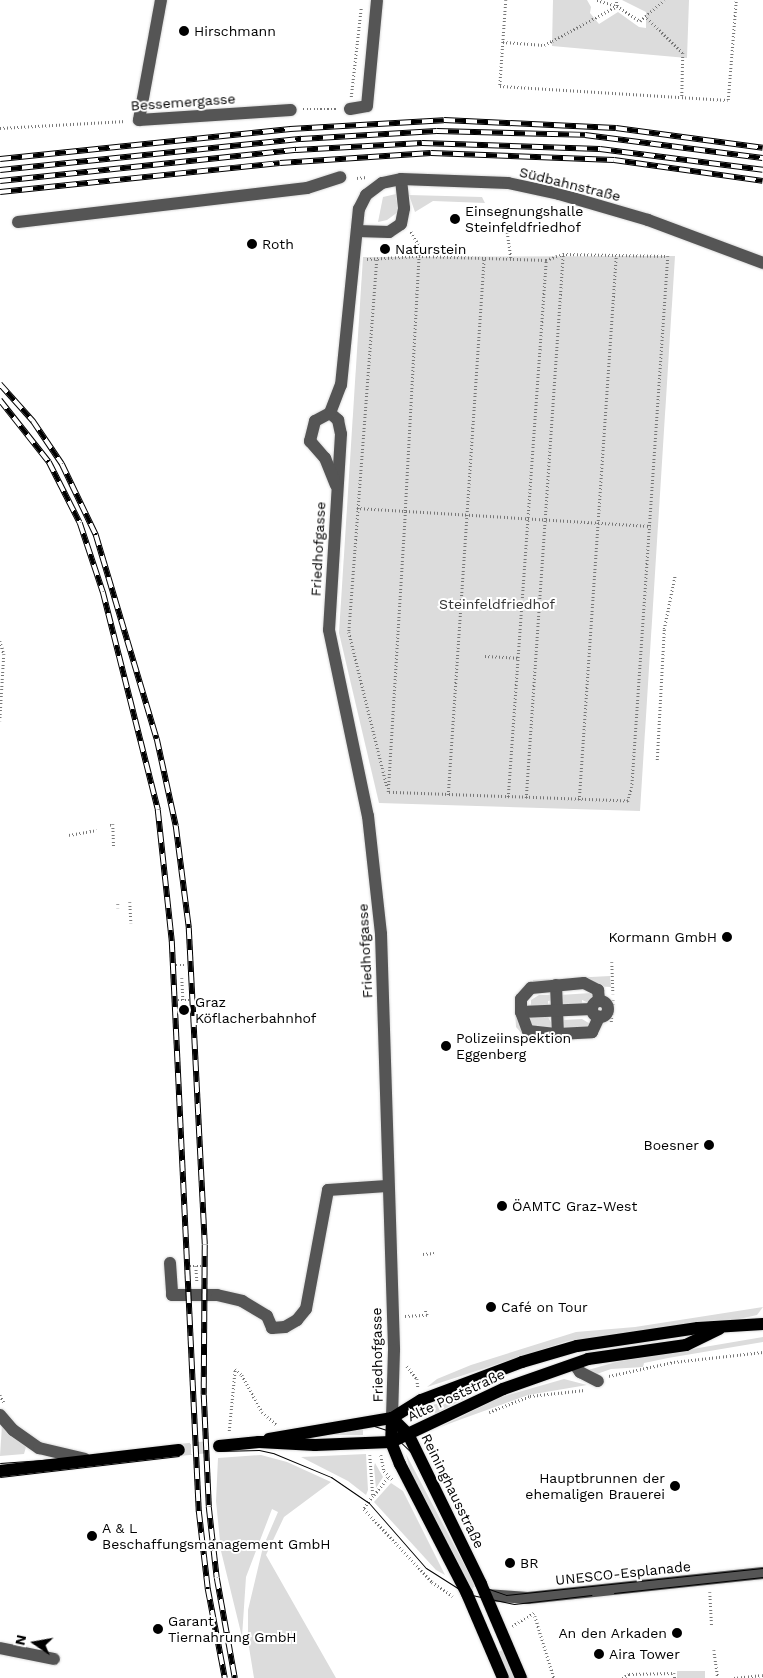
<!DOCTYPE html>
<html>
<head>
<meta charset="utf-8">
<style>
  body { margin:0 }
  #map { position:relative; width:763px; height:1678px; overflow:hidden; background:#fff; font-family:"Work Sans",sans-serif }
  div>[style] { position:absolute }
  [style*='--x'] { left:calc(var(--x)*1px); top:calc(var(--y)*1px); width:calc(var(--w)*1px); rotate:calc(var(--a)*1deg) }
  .green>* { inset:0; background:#dcdcdc; transform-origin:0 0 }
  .major-tunnel>* { height:12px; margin-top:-6px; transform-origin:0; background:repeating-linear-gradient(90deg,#d9d9d9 0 12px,transparent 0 18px) }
  .path>* { height:2.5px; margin-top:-1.25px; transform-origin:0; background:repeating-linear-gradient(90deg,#777 0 1px,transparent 0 3.5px) }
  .roads { filter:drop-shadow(0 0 1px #dbdbdb) drop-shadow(0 0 1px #dbdbdb) }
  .minor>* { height:12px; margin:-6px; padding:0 6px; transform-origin:6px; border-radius:6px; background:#555 }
  .minor>.ring { margin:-6px; padding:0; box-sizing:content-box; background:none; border:12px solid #555; border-radius:50% }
  .major>* { height:12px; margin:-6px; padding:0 6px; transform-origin:6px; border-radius:6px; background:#000 }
  .tram>* { height:1px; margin:-0.5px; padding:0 0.5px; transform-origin:0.5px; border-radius:0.5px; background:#000 }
  .rail>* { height:5.5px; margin-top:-2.75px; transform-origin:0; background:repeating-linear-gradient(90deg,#fff 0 11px,#000 0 22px); box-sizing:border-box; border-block:1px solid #000 }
  .dots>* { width:14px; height:14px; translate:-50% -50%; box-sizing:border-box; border:2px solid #fff; border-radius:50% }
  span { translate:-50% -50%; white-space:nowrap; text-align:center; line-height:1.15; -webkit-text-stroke:4px #fff; paint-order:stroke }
  .poi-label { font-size:14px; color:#000 }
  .left { translate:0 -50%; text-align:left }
  .right { translate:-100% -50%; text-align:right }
  .street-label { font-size:14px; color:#000 }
  .park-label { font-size:14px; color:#333 }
  .north { position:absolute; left:10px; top:1618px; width:50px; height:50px; -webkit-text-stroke:4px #fff; paint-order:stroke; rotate:282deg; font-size:14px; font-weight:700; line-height:20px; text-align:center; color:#000 }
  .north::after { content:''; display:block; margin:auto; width:18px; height:22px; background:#000; clip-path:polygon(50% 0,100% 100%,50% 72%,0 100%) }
</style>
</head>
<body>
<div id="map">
  <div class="green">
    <i style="clip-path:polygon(553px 0,587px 0,591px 7px,590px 13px,599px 24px,618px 12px,639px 27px,646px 28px,646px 12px,622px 0,689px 0,687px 58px,552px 46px)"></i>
    <i style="clip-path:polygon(396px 194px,398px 212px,387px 220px,378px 222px,383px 197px)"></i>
    <i style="clip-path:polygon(409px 195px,482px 197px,485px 203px,433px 201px,415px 212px)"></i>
    <i style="clip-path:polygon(675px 256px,640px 811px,379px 803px,339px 633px,363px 257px)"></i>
    <i style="clip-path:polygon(610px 976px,611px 987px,532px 983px,533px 980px)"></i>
    <i style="clip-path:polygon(591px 993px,593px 998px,589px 1003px,582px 1000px,582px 1004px,561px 1005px,560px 995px)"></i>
    <i style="clip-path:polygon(539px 995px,553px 995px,553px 1000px,548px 1001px,548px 1005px,531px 1006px,531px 1000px)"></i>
    <i style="clip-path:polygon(515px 1008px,521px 1024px,576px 1040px,538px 1042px,526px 1038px,516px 1027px)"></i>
    <i style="clip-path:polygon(525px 1017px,548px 1017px,555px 1030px,537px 1032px)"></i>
    <i style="clip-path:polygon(582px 1019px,592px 1025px,563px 1031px,563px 1020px)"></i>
    <i style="clip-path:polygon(763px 1307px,757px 1315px,739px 1319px,568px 1341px,427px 1387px,437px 1379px,471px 1365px,576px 1332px,635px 1327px)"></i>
    <i style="clip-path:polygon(763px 1337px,763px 1342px,668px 1358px,644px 1363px,643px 1367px,611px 1369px,594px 1375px,588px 1370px,616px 1362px)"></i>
    <i style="clip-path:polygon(564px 1379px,587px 1385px,528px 1395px,440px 1427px,501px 1397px)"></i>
    <i style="clip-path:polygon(466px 1393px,467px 1397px,435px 1414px,433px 1405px)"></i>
    <i style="clip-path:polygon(2px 1425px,26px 1447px,24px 1454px,0 1456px)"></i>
    <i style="clip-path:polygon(363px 1428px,363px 1435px,331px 1435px,331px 1433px)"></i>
    <i style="clip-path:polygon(366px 1454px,368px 1490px,366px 1495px,348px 1481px,301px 1457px)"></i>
    <i style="clip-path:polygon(406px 1454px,475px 1585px,472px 1590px,468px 1590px,410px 1471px)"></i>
    <i style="clip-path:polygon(261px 1455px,287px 1462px,331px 1482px,284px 1517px,266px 1555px,336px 1678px,254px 1678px,248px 1641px,248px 1610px,263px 1547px,278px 1512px,272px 1509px,246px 1577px,242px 1637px,221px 1551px,216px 1501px,218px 1458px)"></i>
    <i style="clip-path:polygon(375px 1463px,383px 1477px,376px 1488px,374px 1467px)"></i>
    <i style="clip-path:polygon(391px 1483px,403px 1491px,445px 1575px,436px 1570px,374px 1502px)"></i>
    <i style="clip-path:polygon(503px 1650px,517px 1678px,508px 1678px,498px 1652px)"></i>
    <i style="left:677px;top:1671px;width:28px;height:7px"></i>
  </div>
  <div class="major-tunnel">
    <i style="--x:179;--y:1450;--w:40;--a:-5.7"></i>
  </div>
  <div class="path">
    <i style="--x:506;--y:0;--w:86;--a:94"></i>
    <i style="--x:500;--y:86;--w:228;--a:3.5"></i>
    <i style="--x:728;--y:100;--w:100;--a:-85.4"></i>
    <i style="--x:597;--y:0;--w:21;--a:17"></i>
    <i style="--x:617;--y:6;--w:27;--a:33"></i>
    <i style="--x:640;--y:21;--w:32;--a:-41"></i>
    <i style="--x:647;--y:18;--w:50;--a:44.2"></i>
    <i style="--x:683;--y:53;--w:45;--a:91.3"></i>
    <i style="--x:503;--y:42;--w:41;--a:4.2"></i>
    <i style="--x:544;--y:45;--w:9;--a:-27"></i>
    <i style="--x:552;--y:41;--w:74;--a:-28.3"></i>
    <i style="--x:617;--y:6;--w:6;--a:-99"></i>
    <i style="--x:351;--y:97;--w:90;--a:-83.6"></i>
    <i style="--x:303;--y:109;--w:34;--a:0"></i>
    <i style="--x:0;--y:128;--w:126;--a:-3.2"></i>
    <i style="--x:357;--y:178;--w:10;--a:-6"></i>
    <i style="--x:479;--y:231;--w:22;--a:-13"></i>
    <i style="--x:500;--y:226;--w:8;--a:23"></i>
    <i style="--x:507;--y:229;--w:29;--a:82"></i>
    <i style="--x:367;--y:259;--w:52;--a:-3.3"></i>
    <i style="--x:419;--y:256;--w:127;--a:1.8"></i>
    <i style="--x:546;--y:260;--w:18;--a:-19"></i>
    <i style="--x:563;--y:254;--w:105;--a:1.1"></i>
    <i style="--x:668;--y:256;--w:532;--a:93.88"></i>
    <i style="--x:632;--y:787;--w:15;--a:106"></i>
    <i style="--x:628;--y:801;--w:240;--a:-177.9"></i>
    <i style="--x:388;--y:792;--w:282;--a:-86.5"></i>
    <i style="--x:405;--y:511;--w:255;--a:-86.9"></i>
    <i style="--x:419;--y:256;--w:8;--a:-83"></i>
    <i style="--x:420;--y:248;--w:20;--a:-120"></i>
    <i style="--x:377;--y:260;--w:373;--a:94.3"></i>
    <i style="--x:349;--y:632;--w:160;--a:76.2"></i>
    <i style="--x:357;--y:508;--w:294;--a:3.5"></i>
    <i style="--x:0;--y:641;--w:14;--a:73"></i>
    <i style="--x:4;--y:654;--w:67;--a:93.4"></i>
    <i style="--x:485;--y:656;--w:33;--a:3"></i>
    <i style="--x:657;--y:760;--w:131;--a:-86.9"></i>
    <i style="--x:664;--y:629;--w:55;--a:-78.5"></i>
    <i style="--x:448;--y:795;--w:539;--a:-86.17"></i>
    <i style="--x:508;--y:797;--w:538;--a:-85.95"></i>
    <i style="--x:526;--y:798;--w:545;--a:-86.11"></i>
    <i style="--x:579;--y:800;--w:545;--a:-86.11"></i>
    <i style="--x:110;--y:825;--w:3;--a:-18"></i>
    <i style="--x:113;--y:824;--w:23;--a:88"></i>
    <i style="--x:69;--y:835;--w:28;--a:-10"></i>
    <i style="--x:130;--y:902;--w:21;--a:87"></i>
    <i style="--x:118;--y:904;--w:4;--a:90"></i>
    <i style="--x:612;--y:962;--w:32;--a:88"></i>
    <i style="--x:176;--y:965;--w:11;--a:0"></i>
    <i style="--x:182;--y:978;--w:22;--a:87"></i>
    <i style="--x:178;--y:1000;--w:11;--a:0"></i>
    <i style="--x:611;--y:1022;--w:22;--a:-85"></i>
    <i style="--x:423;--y:1254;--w:11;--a:-5"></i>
    <i style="--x:190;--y:1266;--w:13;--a:0"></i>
    <i style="--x:196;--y:1266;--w:16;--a:86"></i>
    <i style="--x:405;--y:1316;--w:22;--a:-3"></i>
    <i style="--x:427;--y:1315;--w:5;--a:-112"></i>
    <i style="--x:407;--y:1366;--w:16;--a:52"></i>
    <i style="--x:417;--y:1379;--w:8;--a:83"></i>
    <i style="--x:235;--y:1369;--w:9;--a:41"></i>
    <i style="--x:242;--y:1375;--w:42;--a:61.6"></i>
    <i style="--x:262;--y:1412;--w:20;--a:41"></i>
    <i style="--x:609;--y:1376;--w:66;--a:-12.2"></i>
    <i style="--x:674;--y:1362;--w:90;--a:-6.4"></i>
    <i style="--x:0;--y:1395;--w:10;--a:61"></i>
    <i style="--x:489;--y:1412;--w:44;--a:-21.3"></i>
    <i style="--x:530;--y:1396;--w:55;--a:-6.2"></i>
    <i style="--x:229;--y:1431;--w:62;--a:-84.5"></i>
    <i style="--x:370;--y:1455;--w:41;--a:85.8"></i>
    <i style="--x:373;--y:1496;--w:16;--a:125"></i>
    <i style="--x:364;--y:1509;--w:100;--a:47"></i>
    <i style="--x:432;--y:1582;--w:25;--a:34"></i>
    <i style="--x:381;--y:1455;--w:16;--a:79"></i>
    <i style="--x:384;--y:1471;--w:13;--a:45"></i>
    <i style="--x:374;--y:1495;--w:23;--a:-52"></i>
    <i style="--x:580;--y:1578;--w:42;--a:-4.1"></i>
    <i style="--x:710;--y:1592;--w:34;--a:87"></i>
    <i style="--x:535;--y:1616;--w:65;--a:73"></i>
    <i style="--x:512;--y:1626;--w:27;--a:-31"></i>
    <i style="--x:714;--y:1650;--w:28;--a:82"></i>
    <i style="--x:622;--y:1678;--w:8;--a:-30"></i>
    <i style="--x:629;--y:1674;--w:45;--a:-1.3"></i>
    <i style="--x:674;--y:1673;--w:5;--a:79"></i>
    <i style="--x:734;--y:1678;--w:29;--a:-6"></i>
  </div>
  <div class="roads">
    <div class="minor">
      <i style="--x:161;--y:0;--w:122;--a:100.4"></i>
      <i style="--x:139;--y:120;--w:152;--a:-3.8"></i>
      <i style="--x:350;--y:109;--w:17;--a:-10"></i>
      <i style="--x:367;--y:106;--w:106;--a:-84.6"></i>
      <i style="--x:18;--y:222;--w:291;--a:-6.7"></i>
      <i style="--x:307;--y:188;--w:35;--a:-18"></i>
      <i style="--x:357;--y:231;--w:32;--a:2"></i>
      <i style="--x:389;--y:232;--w:14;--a:-34"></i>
      <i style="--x:401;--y:224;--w:16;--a:-79"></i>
      <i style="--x:404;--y:208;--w:29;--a:-96"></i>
      <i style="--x:330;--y:413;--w:11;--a:41"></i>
      <i style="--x:338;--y:420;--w:14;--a:78"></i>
      <i style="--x:341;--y:434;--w:196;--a:93.5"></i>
      <i style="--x:329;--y:630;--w:190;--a:78.2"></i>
      <i style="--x:368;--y:816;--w:119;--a:83.7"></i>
      <i style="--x:381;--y:934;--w:416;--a:88.2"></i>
      <i style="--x:394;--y:1350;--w:68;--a:91.7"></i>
      <i style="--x:330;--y:413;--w:30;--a:-69"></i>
      <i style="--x:341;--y:385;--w:177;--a:-84.2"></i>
      <i style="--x:359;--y:209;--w:16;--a:-63"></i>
      <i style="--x:366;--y:195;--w:20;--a:-37"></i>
      <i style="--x:382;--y:183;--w:19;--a:-12"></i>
      <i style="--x:401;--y:179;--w:107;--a:2.1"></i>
      <i style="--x:508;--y:183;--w:52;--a:12.2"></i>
      <i style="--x:559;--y:194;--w:93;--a:16.3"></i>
      <i style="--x:648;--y:220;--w:123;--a:20.5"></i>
      <i style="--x:330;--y:413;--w:17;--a:152"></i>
      <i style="--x:315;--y:421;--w:21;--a:104"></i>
      <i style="--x:310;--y:441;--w:23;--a:49"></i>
      <i style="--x:325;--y:458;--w:29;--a:68"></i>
      <i style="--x:556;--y:985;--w:49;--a:87.7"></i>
      <i style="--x:558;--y:1034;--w:34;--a:-3"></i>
      <i style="--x:592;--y:1032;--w:17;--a:-65"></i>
      <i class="ring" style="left:592px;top:1001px;width:4px;height:4px"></i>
      <i style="--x:592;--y:1009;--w:71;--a:177.6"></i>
      <i style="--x:521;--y:1012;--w:13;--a:-90"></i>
      <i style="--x:521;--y:999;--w:15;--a:-48"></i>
      <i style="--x:531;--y:988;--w:53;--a:-5.4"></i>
      <i style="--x:584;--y:983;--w:16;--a:27"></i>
      <i style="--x:598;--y:990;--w:10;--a:84"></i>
      <i style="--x:521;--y:1012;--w:20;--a:70"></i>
      <i style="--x:528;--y:1031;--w:30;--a:6"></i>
      <i style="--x:170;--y:1263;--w:32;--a:86"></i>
      <i style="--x:172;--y:1295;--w:45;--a:0"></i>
      <i style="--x:217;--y:1295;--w:26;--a:13"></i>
      <i style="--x:242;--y:1301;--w:29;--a:31"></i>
      <i style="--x:267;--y:1316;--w:13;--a:67"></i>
      <i style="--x:272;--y:1328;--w:13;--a:-4"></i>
      <i style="--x:285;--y:1327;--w:14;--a:-30"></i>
      <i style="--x:297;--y:1320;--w:14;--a:-51"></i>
      <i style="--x:306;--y:1309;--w:121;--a:-79.5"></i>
      <i style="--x:328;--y:1190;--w:59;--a:-3.9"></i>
      <i style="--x:575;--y:1365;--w:9;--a:54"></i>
      <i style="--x:580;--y:1372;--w:20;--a:27"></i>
      <i style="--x:0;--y:1415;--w:20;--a:49"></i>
      <i style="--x:13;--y:1430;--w:32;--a:35"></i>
      <i style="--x:39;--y:1448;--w:47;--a:13.4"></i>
      <i style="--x:486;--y:1595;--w:42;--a:4.1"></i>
      <i style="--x:528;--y:1598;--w:236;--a:-6.1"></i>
      <i style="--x:0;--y:1648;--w:55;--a:11.5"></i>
    </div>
    <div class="major">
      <i style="--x:392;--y:1418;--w:23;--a:45"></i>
      <i style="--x:408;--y:1434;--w:167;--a:64"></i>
      <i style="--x:481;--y:1584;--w:102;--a:66.9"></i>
      <i style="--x:392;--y:1418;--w:24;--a:92"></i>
      <i style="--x:391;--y:1442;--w:24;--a:68"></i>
      <i style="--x:400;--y:1464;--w:146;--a:62.7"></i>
      <i style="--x:467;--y:1594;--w:91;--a:66.8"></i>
      <i style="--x:269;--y:1439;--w:125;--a:-9.7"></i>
      <i style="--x:392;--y:1418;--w:34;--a:-32"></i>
      <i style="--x:421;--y:1400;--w:108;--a:-20.6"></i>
      <i style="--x:522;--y:1362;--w:57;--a:-16.2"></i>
      <i style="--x:577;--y:1346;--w:122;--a:-8.5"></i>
      <i style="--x:698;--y:1328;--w:65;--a:-3.5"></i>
      <i style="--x:219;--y:1446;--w:40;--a:-5.7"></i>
      <i style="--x:259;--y:1442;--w:56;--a:3.1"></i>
      <i style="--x:315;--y:1445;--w:76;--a:-2.3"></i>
      <i style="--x:391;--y:1442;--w:124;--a:-25.3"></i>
      <i style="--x:503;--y:1389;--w:90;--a:-19.4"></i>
      <i style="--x:588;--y:1359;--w:99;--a:-8.1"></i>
      <i style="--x:686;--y:1345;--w:37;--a:-26"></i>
      <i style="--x:0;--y:1471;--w:180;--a:-6.7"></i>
    </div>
  </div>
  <div class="tram">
    <i style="--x:219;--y:1441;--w:150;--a:-6.5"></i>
    <i style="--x:368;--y:1424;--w:22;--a:18"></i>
    <i style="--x:389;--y:1431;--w:32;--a:44"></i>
    <i style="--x:412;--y:1453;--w:136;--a:63.2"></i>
    <i style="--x:473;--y:1574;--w:22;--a:43"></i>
    <i style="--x:489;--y:1589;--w:18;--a:19"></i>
    <i style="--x:506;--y:1595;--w:258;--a:-6"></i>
    <i style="--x:219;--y:1451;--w:40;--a:-1.4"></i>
    <i style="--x:259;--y:1450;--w:14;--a:12"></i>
    <i style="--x:273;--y:1453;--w:63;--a:22.5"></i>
    <i style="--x:331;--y:1477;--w:46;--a:34.4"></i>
    <i style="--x:369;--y:1503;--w:86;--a:48.8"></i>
    <i style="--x:426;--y:1568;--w:49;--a:32.4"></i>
    <i style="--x:467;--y:1594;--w:48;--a:12"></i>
    <i style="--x:514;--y:1604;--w:78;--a:-6.7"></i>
    <i style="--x:0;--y:1463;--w:99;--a:-4"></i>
    <i style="--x:99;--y:1456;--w:80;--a:-7.2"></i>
    <i style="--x:0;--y:1477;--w:180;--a:-6.7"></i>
    <i style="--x:614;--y:1593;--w:150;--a:-6.1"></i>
  </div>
  <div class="rail">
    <i style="--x:0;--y:159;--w:292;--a:-5.9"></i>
    <i style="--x:290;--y:129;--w:154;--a:-3.3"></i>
    <i style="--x:444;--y:120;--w:172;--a:2.7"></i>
    <i style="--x:616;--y:128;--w:148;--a:7.7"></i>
    <i style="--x:0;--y:170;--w:303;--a:-5.9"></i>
    <i style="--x:301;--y:139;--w:136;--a:-3.4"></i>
    <i style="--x:437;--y:131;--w:148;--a:1.5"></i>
    <i style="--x:585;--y:135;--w:179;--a:7.4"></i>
    <i style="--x:0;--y:181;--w:298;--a:-6"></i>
    <i style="--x:296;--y:150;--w:126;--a:-3.2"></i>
    <i style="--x:422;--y:143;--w:178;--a:1.9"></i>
    <i style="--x:600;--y:149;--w:164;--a:7.3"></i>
    <i style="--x:0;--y:192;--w:281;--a:-5.9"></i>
    <i style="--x:280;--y:163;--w:151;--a:-3.8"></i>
    <i style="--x:431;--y:153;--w:183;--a:2.2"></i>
    <i style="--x:614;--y:160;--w:150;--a:8"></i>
    <i style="--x:0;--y:384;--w:50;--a:48.3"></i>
    <i style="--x:33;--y:421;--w:52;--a:56"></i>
    <i style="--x:62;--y:464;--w:79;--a:64.4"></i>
    <i style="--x:96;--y:535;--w:213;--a:73.4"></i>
    <i style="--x:157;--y:739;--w:89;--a:77.7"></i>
    <i style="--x:176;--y:826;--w:103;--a:82.7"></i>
    <i style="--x:189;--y:928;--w:317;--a:87.1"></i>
    <i style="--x:205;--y:1245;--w:150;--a:90.4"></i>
    <i style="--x:204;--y:1395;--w:112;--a:87.4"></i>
    <i style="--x:209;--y:1507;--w:71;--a:83.6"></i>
    <i style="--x:217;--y:1578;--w:102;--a:79.8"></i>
    <i style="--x:0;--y:400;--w:79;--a:51.7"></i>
    <i style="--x:49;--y:462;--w:68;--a:63.1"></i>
    <i style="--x:80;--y:523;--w:73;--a:71.6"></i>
    <i style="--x:103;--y:592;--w:225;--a:75.8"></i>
    <i style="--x:158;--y:810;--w:132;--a:83.9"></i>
    <i style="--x:172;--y:941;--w:571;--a:87.29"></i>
    <i style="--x:199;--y:1511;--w:79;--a:83.4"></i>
    <i style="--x:208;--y:1589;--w:91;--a:79.2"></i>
  </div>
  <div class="dots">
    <i style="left:184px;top:31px;background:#000"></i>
    <i style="left:455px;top:219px;background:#000"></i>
    <i style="left:252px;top:244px;background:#000"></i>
    <i style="left:385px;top:249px;background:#000"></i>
    <i style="left:727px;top:937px;background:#000"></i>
    <i style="left:184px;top:1010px;background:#000"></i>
    <i style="left:446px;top:1046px;background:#000"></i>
    <i style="left:709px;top:1145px;background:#000"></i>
    <i style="left:502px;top:1206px;background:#000"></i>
    <i style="left:491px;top:1307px;background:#000"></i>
    <i style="left:675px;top:1486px;background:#000"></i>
    <i style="left:92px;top:1536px;background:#000"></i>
    <i style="left:510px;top:1563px;background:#000"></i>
    <i style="left:158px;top:1629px;background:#000"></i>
    <i style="left:677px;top:1633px;background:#000"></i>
    <i style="left:599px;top:1654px;background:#000"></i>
  </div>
  <div class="poi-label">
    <span class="left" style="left:194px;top:31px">Hirschmann</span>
    <span class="left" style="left:465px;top:219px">Einsegnungshalle<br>Steinfeldfriedhof</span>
    <span class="left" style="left:262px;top:244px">Roth</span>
    <span class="left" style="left:395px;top:249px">Naturstein</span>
    <span class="right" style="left:717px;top:937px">Kormann GmbH</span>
    <span class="left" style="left:195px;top:1010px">Graz<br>Köflacherbahnhof</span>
    <span class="left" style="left:456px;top:1046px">Polizeiinspektion<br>Eggenberg</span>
    <span class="right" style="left:699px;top:1145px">Boesner</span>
    <span class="left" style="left:512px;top:1206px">ÖAMTC Graz-West</span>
    <span class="left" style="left:501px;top:1307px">Café on Tour</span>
    <span class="right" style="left:665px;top:1486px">Hauptbrunnen der<br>ehemaligen Brauerei</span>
    <span class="left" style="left:102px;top:1536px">A &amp; L<br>Beschaffungsmanagement GmbH</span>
    <span class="left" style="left:520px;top:1563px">BR</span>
    <span class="left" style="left:168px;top:1629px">Garant<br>Tiernahrung GmbH</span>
    <span class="right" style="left:667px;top:1633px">An den Arkaden</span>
    <span class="left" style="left:609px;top:1654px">Aira Tower</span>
  </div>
  <div class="street-label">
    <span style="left:183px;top:102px;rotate:-4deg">Bessemergasse</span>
    <span style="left:570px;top:184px;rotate:14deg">Südbahnstraße</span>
    <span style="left:318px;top:549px;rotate:-87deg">Friedhofgasse</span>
    <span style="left:365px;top:951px;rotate:-93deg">Friedhofgasse</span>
    <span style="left:377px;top:1355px;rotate:-91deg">Friedhofgasse</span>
    <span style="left:456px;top:1395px;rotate:-25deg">Alte Poststraße</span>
    <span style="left:453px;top:1491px;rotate:64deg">Reininghausstraße</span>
    <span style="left:623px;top:1573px;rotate:-6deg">UNESCO-Esplanade</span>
  </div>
  <div class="park-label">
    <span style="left:497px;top:604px">Steinfeldfriedhof</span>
  </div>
  <div class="north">N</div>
</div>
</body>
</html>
